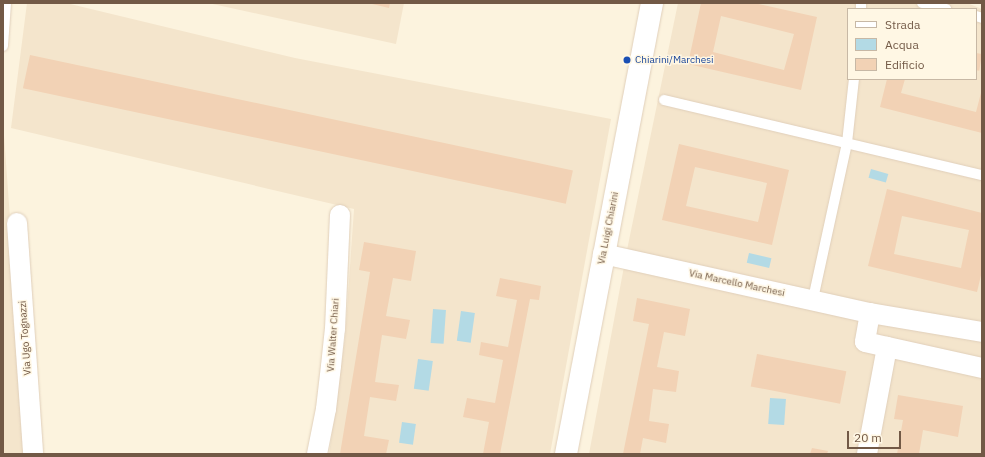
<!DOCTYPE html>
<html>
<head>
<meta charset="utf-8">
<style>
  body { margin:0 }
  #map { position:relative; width:985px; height:457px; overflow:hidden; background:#fcf3de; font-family:"IBM Plex Sans",sans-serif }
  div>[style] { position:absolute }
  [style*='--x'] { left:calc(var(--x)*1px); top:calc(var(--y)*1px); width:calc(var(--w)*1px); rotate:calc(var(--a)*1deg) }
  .residential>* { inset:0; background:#f4e5cc }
  .water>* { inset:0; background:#b3dae5; transform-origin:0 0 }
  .building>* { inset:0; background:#f2d2b5; transform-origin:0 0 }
  .roads { filter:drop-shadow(0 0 1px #e0cfba) drop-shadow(0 0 1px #e0cfba) }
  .service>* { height:10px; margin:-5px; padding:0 5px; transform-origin:5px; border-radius:5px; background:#fff }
  .minor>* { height:20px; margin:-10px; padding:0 10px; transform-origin:10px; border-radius:10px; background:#fff }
  .tertiary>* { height:22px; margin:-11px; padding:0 11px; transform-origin:11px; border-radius:11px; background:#fff }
  .dots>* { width:11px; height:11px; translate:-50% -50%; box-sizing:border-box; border:2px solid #fff7e4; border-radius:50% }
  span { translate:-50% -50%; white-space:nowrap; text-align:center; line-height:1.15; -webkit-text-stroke:3px #fff7e4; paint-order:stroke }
  .transit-label { font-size:10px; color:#164399 }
  .left { translate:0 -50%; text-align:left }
  .street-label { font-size:10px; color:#725946 }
  .frame { position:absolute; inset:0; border:4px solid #725946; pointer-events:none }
  .legend { position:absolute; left:847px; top:8px; width:130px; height:72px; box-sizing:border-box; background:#fff7e4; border:1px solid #c7b8a5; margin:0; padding:5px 7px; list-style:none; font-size:12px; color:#725946 }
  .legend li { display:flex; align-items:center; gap:8px; height:20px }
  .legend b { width:20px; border:1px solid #c7b8a5 }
  .scale { position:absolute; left:847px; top:431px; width:54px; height:18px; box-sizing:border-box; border:2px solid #725946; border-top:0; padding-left:5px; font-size:12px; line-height:14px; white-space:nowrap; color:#725946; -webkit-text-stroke:3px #fff7e4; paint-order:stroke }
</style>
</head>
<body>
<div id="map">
  <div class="residential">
    <i style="clip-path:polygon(27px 3px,66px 3px,295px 58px,611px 119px,550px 454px,329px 454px,345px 338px,354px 209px,11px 128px)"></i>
    <i style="clip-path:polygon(208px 3px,404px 3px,396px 44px)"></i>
    <i style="clip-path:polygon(evenodd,678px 3px,967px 3px,982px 9px,982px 454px,589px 454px,628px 245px,678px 3px,848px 9px,976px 9px,976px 79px,848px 79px,848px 9px)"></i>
    <i style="clip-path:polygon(3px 134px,4px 135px,27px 454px,3px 454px)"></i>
  </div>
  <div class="water">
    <i style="left:871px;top:169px;width:18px;height:9px;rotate:16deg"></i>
    <i style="left:749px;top:253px;width:23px;height:10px;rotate:13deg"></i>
    <i style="left:433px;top:309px;width:13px;height:34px;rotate:4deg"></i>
    <i style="left:461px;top:311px;width:14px;height:30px;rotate:8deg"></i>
    <i style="left:418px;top:359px;width:15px;height:30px;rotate:8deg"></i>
    <i style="left:770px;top:398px;width:16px;height:26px;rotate:4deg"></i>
    <i style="left:402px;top:422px;width:14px;height:21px;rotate:8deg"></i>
  </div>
  <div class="building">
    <i style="clip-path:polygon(368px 3px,390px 3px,389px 8px)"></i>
    <i style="clip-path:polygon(evenodd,701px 3px,754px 3px,817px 17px,801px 90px,688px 64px,701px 3px,721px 16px,794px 34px,784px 70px,713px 52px,721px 16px)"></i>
    <i style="left:976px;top:53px;width:6px;height:17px;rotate:9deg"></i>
    <i style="left:30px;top:55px;width:555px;height:34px;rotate:12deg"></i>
    <i style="clip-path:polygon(887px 79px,905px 79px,901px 93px,976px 112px,982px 89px,982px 133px,880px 107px)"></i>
    <i style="clip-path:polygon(evenodd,679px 144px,789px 170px,772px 245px,662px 220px,679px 144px,695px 167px,767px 183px,758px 222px,686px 206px,695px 167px)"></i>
    <i style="clip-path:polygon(evenodd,887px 189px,982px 213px,982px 271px,977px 292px,868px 266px,887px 189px,902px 216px,969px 230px,961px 268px,894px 254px,902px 216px)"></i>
    <i style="clip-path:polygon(364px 242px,416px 251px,411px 281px,393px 278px,386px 316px,410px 320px,406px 339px,382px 335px,375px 382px,399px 385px,396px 401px,370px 397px,364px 436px,389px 440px,386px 454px,340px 454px,370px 272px,359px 270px)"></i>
    <i style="clip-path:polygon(500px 278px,541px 286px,539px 300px,530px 299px,500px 454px,483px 454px,489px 422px,463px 417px,467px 398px,495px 403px,503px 360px,479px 355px,481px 342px,508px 347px,517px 300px,496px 296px)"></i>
    <i style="clip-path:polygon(637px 298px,690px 309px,685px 336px,664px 332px,657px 367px,679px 371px,676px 392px,653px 389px,649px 421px,669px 424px,666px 443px,643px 438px,640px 454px,623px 454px,649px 324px,633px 321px)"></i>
    <i style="left:757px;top:354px;width:91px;height:33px;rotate:11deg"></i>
    <i style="clip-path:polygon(898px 395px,963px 406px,958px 437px,923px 430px,919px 454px,897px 454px,903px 420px,894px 419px)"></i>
    <i style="clip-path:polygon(812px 448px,828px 451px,827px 454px,810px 454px)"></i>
  </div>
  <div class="roads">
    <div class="service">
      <i style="--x:922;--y:3;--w:25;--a:14"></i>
      <i style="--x:861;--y:9;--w:6;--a:-90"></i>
      <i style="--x:976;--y:16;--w:6;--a:18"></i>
      <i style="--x:3;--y:46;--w:43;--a:-86"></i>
      <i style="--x:664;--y:100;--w:327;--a:13.3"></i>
      <i style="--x:813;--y:299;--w:160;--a:-77.7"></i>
      <i style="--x:847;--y:143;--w:64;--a:-83.8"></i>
    </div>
    <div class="minor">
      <i style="--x:17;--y:223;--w:232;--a:86"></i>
      <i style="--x:603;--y:254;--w:273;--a:12.5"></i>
      <i style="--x:870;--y:313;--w:114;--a:9.6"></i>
      <i style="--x:870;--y:313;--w:29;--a:100"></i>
      <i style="--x:865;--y:342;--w:120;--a:12.5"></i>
      <i style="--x:317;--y:454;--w:46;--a:-78.7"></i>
      <i style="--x:326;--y:409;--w:43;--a:-83.4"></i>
      <i style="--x:331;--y:366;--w:37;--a:-84"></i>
      <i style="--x:335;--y:329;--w:114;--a:-87.5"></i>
      <i style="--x:867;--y:454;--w:109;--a:-79.4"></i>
    </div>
    <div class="tertiary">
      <i style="--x:566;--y:454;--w:459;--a:-79.2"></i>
    </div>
  </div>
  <div class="dots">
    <i style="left:627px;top:60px;background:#1a4fb4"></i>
  </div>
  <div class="transit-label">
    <span class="left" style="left:635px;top:60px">Chiarini/Marchesi</span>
  </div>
  <div class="street-label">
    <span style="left:608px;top:228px;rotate:-79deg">Via Luigi Chiarini</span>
    <span style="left:737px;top:283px;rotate:12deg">Via Marcello Marchesi</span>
    <span style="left:333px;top:335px;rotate:-86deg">Via Walter Chiari</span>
    <span style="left:25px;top:338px;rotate:-94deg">Via Ugo Tognazzi</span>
  </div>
  <div class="frame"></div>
  <ul class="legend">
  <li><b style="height:5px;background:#fff"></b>Strada</li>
  <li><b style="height:11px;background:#b3dae5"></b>Acqua</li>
  <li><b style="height:11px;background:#f2d2b5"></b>Edificio</li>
  </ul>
  <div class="scale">20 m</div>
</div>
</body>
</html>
